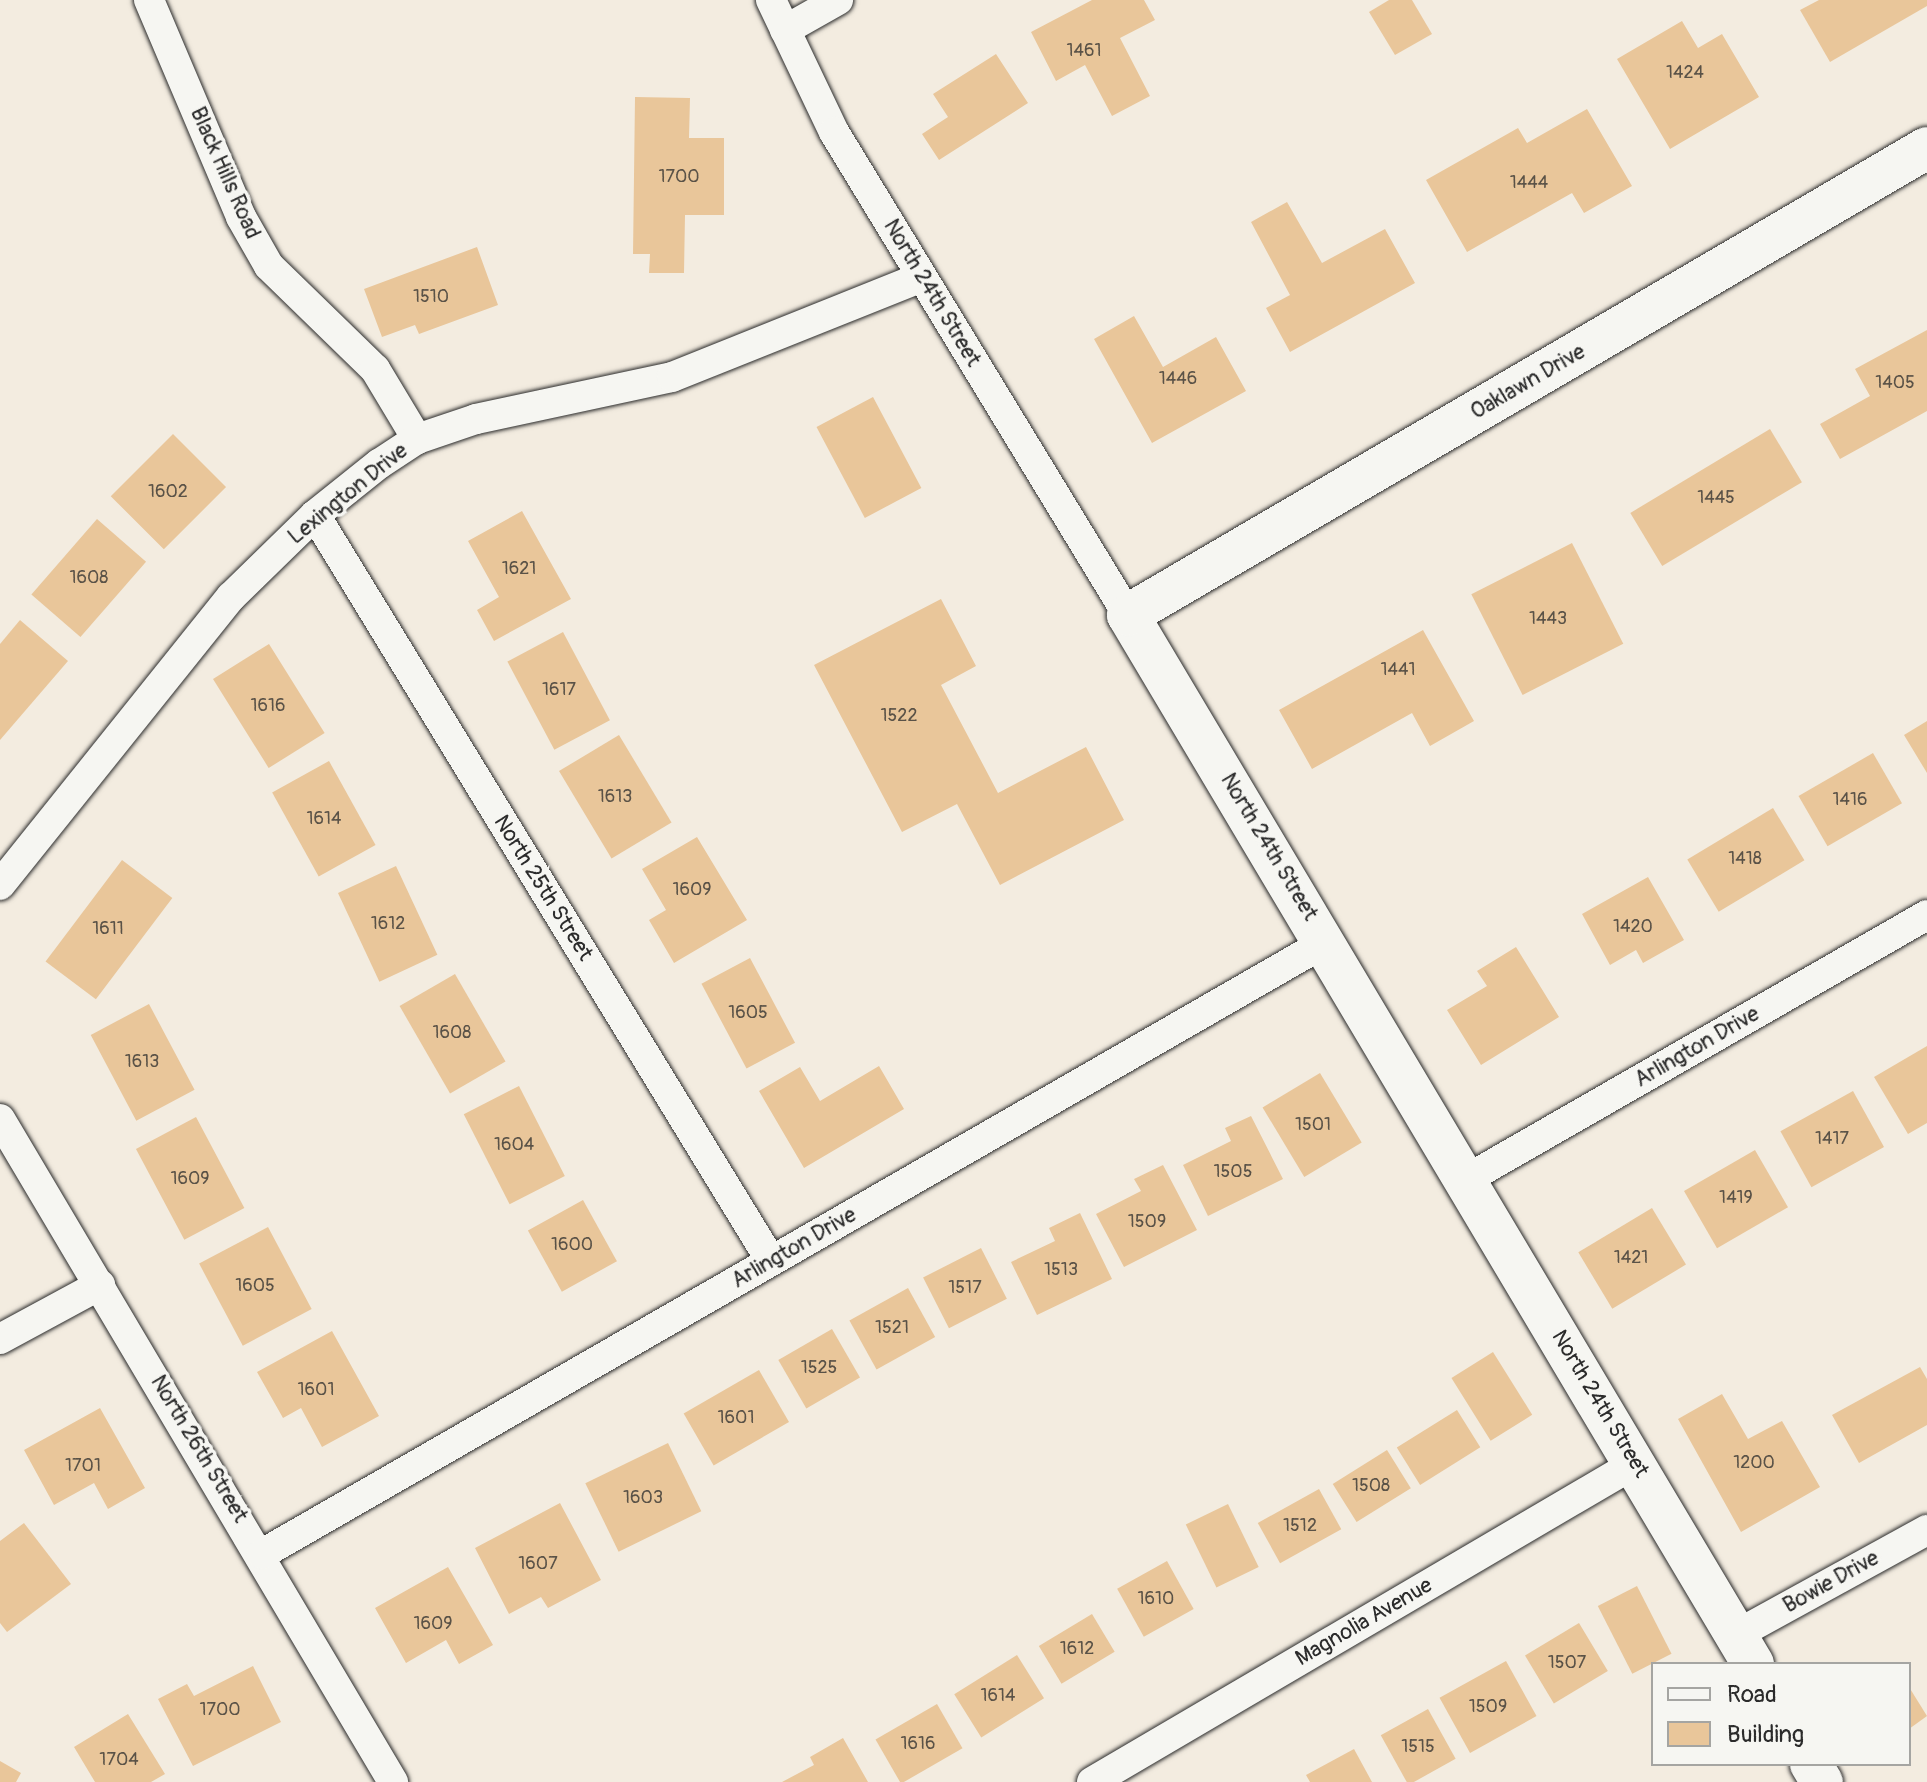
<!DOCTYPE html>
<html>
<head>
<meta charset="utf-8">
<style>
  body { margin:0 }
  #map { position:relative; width:1927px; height:1782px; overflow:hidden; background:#f3ece0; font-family:Pangolin,sans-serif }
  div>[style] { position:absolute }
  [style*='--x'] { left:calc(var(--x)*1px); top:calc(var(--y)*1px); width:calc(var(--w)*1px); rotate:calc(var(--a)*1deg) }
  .building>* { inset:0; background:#e9c69a; transform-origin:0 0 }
  .roads { filter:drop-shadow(0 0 2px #2b2b2b) drop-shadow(0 0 2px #2b2b2b) }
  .street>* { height:30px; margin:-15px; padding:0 15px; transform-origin:15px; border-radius:15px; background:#f6f6f2 }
  .secondary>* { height:42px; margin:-21px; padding:0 21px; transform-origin:21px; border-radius:21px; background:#f6f6f2 }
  span { translate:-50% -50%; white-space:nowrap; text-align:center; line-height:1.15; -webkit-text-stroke:7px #f6f6f2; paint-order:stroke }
  .number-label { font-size:18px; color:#5a5247 }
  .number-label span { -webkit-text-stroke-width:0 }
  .street-label { font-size:22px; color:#2b2b2b }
  .legend { position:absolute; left:1651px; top:1662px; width:260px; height:104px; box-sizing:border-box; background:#f6f6f2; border:2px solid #a5a5a2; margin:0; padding:10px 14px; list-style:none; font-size:24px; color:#2b2b2b }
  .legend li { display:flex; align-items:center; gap:16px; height:40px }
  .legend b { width:40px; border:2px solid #a5a5a2 }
</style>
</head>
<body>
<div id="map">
  <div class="building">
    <i style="clip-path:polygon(1092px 0,1144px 0,1155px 20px,1120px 38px,1150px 96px,1112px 116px,1085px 65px,1056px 81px,1031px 32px)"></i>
    <i style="clip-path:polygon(1389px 0,1412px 0,1432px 34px,1395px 55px,1369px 12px)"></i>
    <i style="clip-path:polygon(1819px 0,1927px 0,1927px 6px,1830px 62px,1800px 10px)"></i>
    <i style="clip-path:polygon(1682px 21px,1698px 48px,1722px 34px,1759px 97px,1670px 149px,1617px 59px)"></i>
    <i style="clip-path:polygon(996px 54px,1028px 103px,939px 160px,922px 134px,948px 117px,933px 94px)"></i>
    <i style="clip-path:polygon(635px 97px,690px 98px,689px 138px,724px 138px,724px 215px,685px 215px,684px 273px,649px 273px,650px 254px,633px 254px)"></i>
    <i style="clip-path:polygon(1587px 109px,1632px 186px,1584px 213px,1572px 193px,1467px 252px,1426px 180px,1518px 128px,1527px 143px)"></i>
    <i style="clip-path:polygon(1287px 202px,1322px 263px,1385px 229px,1415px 283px,1290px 352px,1266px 308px,1290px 295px,1251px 222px)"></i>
    <i style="clip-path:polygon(477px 247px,498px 305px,419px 334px,415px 325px,382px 337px,364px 289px)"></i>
    <i style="clip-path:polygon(1134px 316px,1163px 367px,1216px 337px,1246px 391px,1152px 443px,1094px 339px)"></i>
    <i style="clip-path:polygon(1927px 330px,1927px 411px,1840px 459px,1820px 424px,1870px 396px,1855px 369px)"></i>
    <i style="left:873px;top:397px;width:103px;height:64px;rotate:62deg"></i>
    <i style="left:1770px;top:429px;width:62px;height:163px;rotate:59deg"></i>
    <i style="left:173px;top:434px;width:75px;height:88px;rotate:45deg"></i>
    <i style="clip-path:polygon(522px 511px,571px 599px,494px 641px,477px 610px,499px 597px,468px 541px)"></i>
    <i style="left:97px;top:519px;width:65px;height:100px;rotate:41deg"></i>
    <i style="left:1572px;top:543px;width:113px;height:113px;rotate:63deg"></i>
    <i style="clip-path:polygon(941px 599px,976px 666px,941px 685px,998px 793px,1086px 747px,1124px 820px,1000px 885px,957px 804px,902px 832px,814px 665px)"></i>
    <i style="clip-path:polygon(20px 620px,68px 661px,0 740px,0 644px)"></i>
    <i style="clip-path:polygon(1423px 630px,1474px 721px,1430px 746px,1412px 713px,1312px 769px,1279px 710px)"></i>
    <i style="left:563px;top:632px;width:100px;height:63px;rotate:62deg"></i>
    <i style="left:269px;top:644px;width:105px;height:66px;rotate:58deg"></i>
    <i style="clip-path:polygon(1927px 721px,1927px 773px,1904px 735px)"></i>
    <i style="left:619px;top:735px;width:102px;height:70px;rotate:59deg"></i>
    <i style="left:1873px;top:753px;width:58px;height:86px;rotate:60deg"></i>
    <i style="left:329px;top:761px;width:96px;height:65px;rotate:61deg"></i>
    <i style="left:1773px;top:808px;width:61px;height:100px;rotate:59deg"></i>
    <i style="clip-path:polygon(697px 837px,747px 920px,674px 963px,649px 920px,666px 910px,642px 869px)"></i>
    <i style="left:122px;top:860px;width:63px;height:127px;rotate:37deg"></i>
    <i style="left:396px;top:866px;width:98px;height:64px;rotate:65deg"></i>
    <i style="clip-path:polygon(1648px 877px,1684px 940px,1643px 963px,1636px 950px,1610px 965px,1582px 914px)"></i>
    <i style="clip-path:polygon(1516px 947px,1559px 1017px,1481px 1065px,1447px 1010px,1487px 986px,1477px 971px)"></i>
    <i style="left:750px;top:958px;width:96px;height:55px;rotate:62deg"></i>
    <i style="left:455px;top:974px;width:101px;height:64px;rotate:60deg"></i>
    <i style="left:149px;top:1004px;width:97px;height:66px;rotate:62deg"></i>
    <i style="clip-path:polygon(1927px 1046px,1927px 1123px,1908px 1134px,1874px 1077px)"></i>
    <i style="clip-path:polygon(879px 1066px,904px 1109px,804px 1168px,759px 1091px,800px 1067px,820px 1101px)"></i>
    <i style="left:1320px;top:1073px;width:81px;height:67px;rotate:59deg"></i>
    <i style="left:519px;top:1086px;width:101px;height:62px;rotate:63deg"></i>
    <i style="left:1853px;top:1091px;width:64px;height:83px;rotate:61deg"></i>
    <i style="clip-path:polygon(1251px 1116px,1283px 1179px,1208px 1216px,1183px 1165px,1231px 1141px,1225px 1128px)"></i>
    <i style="left:196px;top:1117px;width:103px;height:68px;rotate:62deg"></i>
    <i style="left:1755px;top:1150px;width:66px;height:82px;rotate:60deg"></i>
    <i style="clip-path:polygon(1163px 1165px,1197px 1230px,1124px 1267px,1096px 1214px,1141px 1191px,1134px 1179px)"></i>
    <i style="left:583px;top:1200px;width:70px;height:63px;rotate:61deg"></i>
    <i style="left:1652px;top:1208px;width:66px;height:86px;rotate:59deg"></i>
    <i style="clip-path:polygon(1080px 1213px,1112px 1279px,1037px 1315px,1011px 1262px,1055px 1241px,1049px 1228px)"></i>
    <i style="left:268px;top:1227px;width:93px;height:78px;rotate:62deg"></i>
    <i style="left:981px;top:1248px;width:57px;height:65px;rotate:63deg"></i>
    <i style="left:908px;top:1288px;width:56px;height:67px;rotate:61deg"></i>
    <i style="left:832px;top:1329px;width:56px;height:62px;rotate:60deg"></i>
    <i style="clip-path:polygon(332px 1331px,379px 1416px,322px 1447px,301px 1408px,283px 1418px,257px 1372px)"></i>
    <i style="left:1493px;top:1352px;width:74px;height:49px;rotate:58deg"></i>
    <i style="clip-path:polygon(1920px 1367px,1927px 1379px,1927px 1425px,1859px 1463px,1832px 1415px)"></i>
    <i style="left:759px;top:1370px;width:60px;height:87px;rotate:60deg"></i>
    <i style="clip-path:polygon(1722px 1394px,1748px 1439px,1782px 1421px,1820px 1487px,1741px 1532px,1678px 1419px)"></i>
    <i style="clip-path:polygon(100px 1408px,145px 1488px,108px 1509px,94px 1483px,54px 1505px,24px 1450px)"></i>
    <i style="left:1457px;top:1410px;width:44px;height:71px;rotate:58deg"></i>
    <i style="left:668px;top:1443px;width:76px;height:92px;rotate:64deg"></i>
    <i style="left:1387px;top:1450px;width:45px;height:64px;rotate:58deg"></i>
    <i style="left:1319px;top:1489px;width:46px;height:70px;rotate:61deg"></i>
    <i style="clip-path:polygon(560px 1503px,601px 1580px,548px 1608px,541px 1597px,509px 1614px,475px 1548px)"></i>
    <i style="left:1228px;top:1504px;width:70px;height:47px;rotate:64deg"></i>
    <i style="clip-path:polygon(24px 1523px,71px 1584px,7px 1632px,0 1623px,0 1541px)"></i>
    <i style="left:1167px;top:1561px;width:55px;height:57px;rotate:61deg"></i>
    <i style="clip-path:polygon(448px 1567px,493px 1645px,459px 1664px,446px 1640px,406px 1663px,375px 1608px)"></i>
    <i style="left:1637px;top:1586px;width:76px;height:44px;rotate:63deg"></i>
    <i style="left:1092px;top:1614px;width:44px;height:62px;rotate:59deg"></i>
    <i style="left:1579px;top:1623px;width:56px;height:63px;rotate:59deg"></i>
    <i style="left:1017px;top:1655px;width:51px;height:74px;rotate:58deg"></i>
    <i style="left:1506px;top:1661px;width:63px;height:76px;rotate:61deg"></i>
    <i style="clip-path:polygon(253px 1666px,281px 1722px,193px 1766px,158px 1699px,187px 1684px,194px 1696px)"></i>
    <i style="clip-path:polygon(1909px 1687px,1927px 1716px,1909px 1729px)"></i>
    <i style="left:937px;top:1704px;width:51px;height:71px;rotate:60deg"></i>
    <i style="left:1428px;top:1709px;width:57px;height:54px;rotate:61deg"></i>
    <i style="clip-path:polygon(128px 1714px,165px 1774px,151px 1782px,95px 1782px,74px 1747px)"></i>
    <i style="clip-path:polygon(843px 1738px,868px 1782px,782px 1782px,814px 1765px,810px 1757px)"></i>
    <i style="clip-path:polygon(1354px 1749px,1372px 1782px,1310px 1782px,1306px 1775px)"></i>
    <i style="clip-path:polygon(0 1761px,21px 1773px,16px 1782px,0 1782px)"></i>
  </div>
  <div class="roads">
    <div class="street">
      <i style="--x:149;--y:0;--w:236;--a:67"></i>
      <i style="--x:241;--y:217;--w:56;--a:60.3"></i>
      <i style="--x:269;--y:266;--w:148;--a:44.2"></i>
      <i style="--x:375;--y:369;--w:82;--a:59"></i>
      <i style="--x:771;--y:0;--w:146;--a:64.5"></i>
      <i style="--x:834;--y:132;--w:565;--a:58.67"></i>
      <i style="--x:785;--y:30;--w:61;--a:-29.5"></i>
      <i style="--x:315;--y:515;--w:874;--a:58.56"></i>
      <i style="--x:0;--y:885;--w:369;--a:-51.3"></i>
      <i style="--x:231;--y:597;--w:117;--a:-44.3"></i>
      <i style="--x:315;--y:515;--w:82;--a:-38.6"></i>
      <i style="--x:379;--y:464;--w:45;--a:-33.3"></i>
      <i style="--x:417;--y:439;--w:62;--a:-18.7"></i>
      <i style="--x:476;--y:419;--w:200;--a:-12.1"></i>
      <i style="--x:672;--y:377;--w:269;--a:-21.8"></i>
      <i style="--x:0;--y:1119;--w:771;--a:59.34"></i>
      <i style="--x:1467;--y:1179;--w:530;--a:-29.85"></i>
      <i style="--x:0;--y:1339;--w:114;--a:-28.4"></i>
      <i style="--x:262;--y:1554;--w:1227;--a:-29.91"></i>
      <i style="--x:1736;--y:1635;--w:218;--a:-28.8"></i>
      <i style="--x:1092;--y:1782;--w:631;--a:-30.39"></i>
    </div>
    <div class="secondary">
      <i style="--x:1753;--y:1664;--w:1221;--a:-120.79"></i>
      <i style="--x:1128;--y:615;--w:925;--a:-30.31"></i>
      <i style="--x:1811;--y:1764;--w:21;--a:59"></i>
    </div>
  </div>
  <div class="number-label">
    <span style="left:1084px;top:51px">1461</span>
    <span style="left:1685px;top:73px">1424</span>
    <span style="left:679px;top:177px">1700</span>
    <span style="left:1529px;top:183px">1444</span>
    <span style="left:431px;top:297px">1510</span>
    <span style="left:1178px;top:379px">1446</span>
    <span style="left:1895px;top:383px">1405</span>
    <span style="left:168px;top:492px">1602</span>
    <span style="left:1716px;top:498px">1445</span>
    <span style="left:519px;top:569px">1621</span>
    <span style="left:89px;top:578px">1608</span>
    <span style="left:1548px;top:619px">1443</span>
    <span style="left:1398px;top:670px">1441</span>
    <span style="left:559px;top:690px">1617</span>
    <span style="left:268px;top:706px">1616</span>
    <span style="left:899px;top:716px">1522</span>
    <span style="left:615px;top:797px">1613</span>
    <span style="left:1850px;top:800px">1416</span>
    <span style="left:324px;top:819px">1614</span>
    <span style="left:1745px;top:859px">1418</span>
    <span style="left:692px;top:890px">1609</span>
    <span style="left:388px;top:924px">1612</span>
    <span style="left:1633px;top:927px">1420</span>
    <span style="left:108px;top:929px">1611</span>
    <span style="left:748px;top:1013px">1605</span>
    <span style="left:452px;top:1033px">1608</span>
    <span style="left:142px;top:1062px">1613</span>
    <span style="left:1313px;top:1125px">1501</span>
    <span style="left:1832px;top:1139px">1417</span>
    <span style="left:514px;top:1145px">1604</span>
    <span style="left:1233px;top:1172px">1505</span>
    <span style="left:190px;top:1179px">1609</span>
    <span style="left:1736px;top:1198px">1419</span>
    <span style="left:1147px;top:1222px">1509</span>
    <span style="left:572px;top:1245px">1600</span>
    <span style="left:1631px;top:1258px">1421</span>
    <span style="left:1061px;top:1270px">1513</span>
    <span style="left:255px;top:1286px">1605</span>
    <span style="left:965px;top:1288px">1517</span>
    <span style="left:892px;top:1328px">1521</span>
    <span style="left:819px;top:1368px">1525</span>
    <span style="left:316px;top:1390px">1601</span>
    <span style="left:736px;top:1418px">1601</span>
    <span style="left:1754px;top:1463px">1200</span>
    <span style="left:83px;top:1466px">1701</span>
    <span style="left:1371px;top:1486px">1508</span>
    <span style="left:643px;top:1498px">1603</span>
    <span style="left:1300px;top:1526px">1512</span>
    <span style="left:538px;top:1564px">1607</span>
    <span style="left:1156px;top:1599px">1610</span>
    <span style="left:433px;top:1624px">1609</span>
    <span style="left:1077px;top:1649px">1612</span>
    <span style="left:1567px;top:1663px">1507</span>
    <span style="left:998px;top:1696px">1614</span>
    <span style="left:1488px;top:1707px">1509</span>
    <span style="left:220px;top:1710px">1700</span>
    <span style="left:918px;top:1744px">1616</span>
    <span style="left:1418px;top:1747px">1515</span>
    <span style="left:119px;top:1760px">1704</span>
  </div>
  <div class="street-label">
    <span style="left:225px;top:173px;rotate:66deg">Black Hills Road</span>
    <span style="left:932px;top:293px;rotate:59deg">North 24th Street</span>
    <span style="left:1528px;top:382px;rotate:-30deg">Oaklawn Drive</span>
    <span style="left:348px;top:494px;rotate:-39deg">Lexington Drive</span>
    <span style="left:1269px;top:847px;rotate:59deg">North 24th Street</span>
    <span style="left:543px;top:888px;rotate:58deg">North 25th Street</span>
    <span style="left:1697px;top:1047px;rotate:-30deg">Arlington Drive</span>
    <span style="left:794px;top:1248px;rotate:-30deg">Arlington Drive</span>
    <span style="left:1600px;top:1404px;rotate:59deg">North 24th Street</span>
    <span style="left:199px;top:1449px;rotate:59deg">North 26th Street</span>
    <span style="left:1831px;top:1582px;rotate:-29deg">Bowie Drive</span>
    <span style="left:1364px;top:1622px;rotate:-30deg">Magnolia Avenue</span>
  </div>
  <ul class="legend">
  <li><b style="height:10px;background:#f6f6f2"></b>Road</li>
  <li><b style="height:22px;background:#e9c69a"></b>Building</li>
  </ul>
</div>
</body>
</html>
